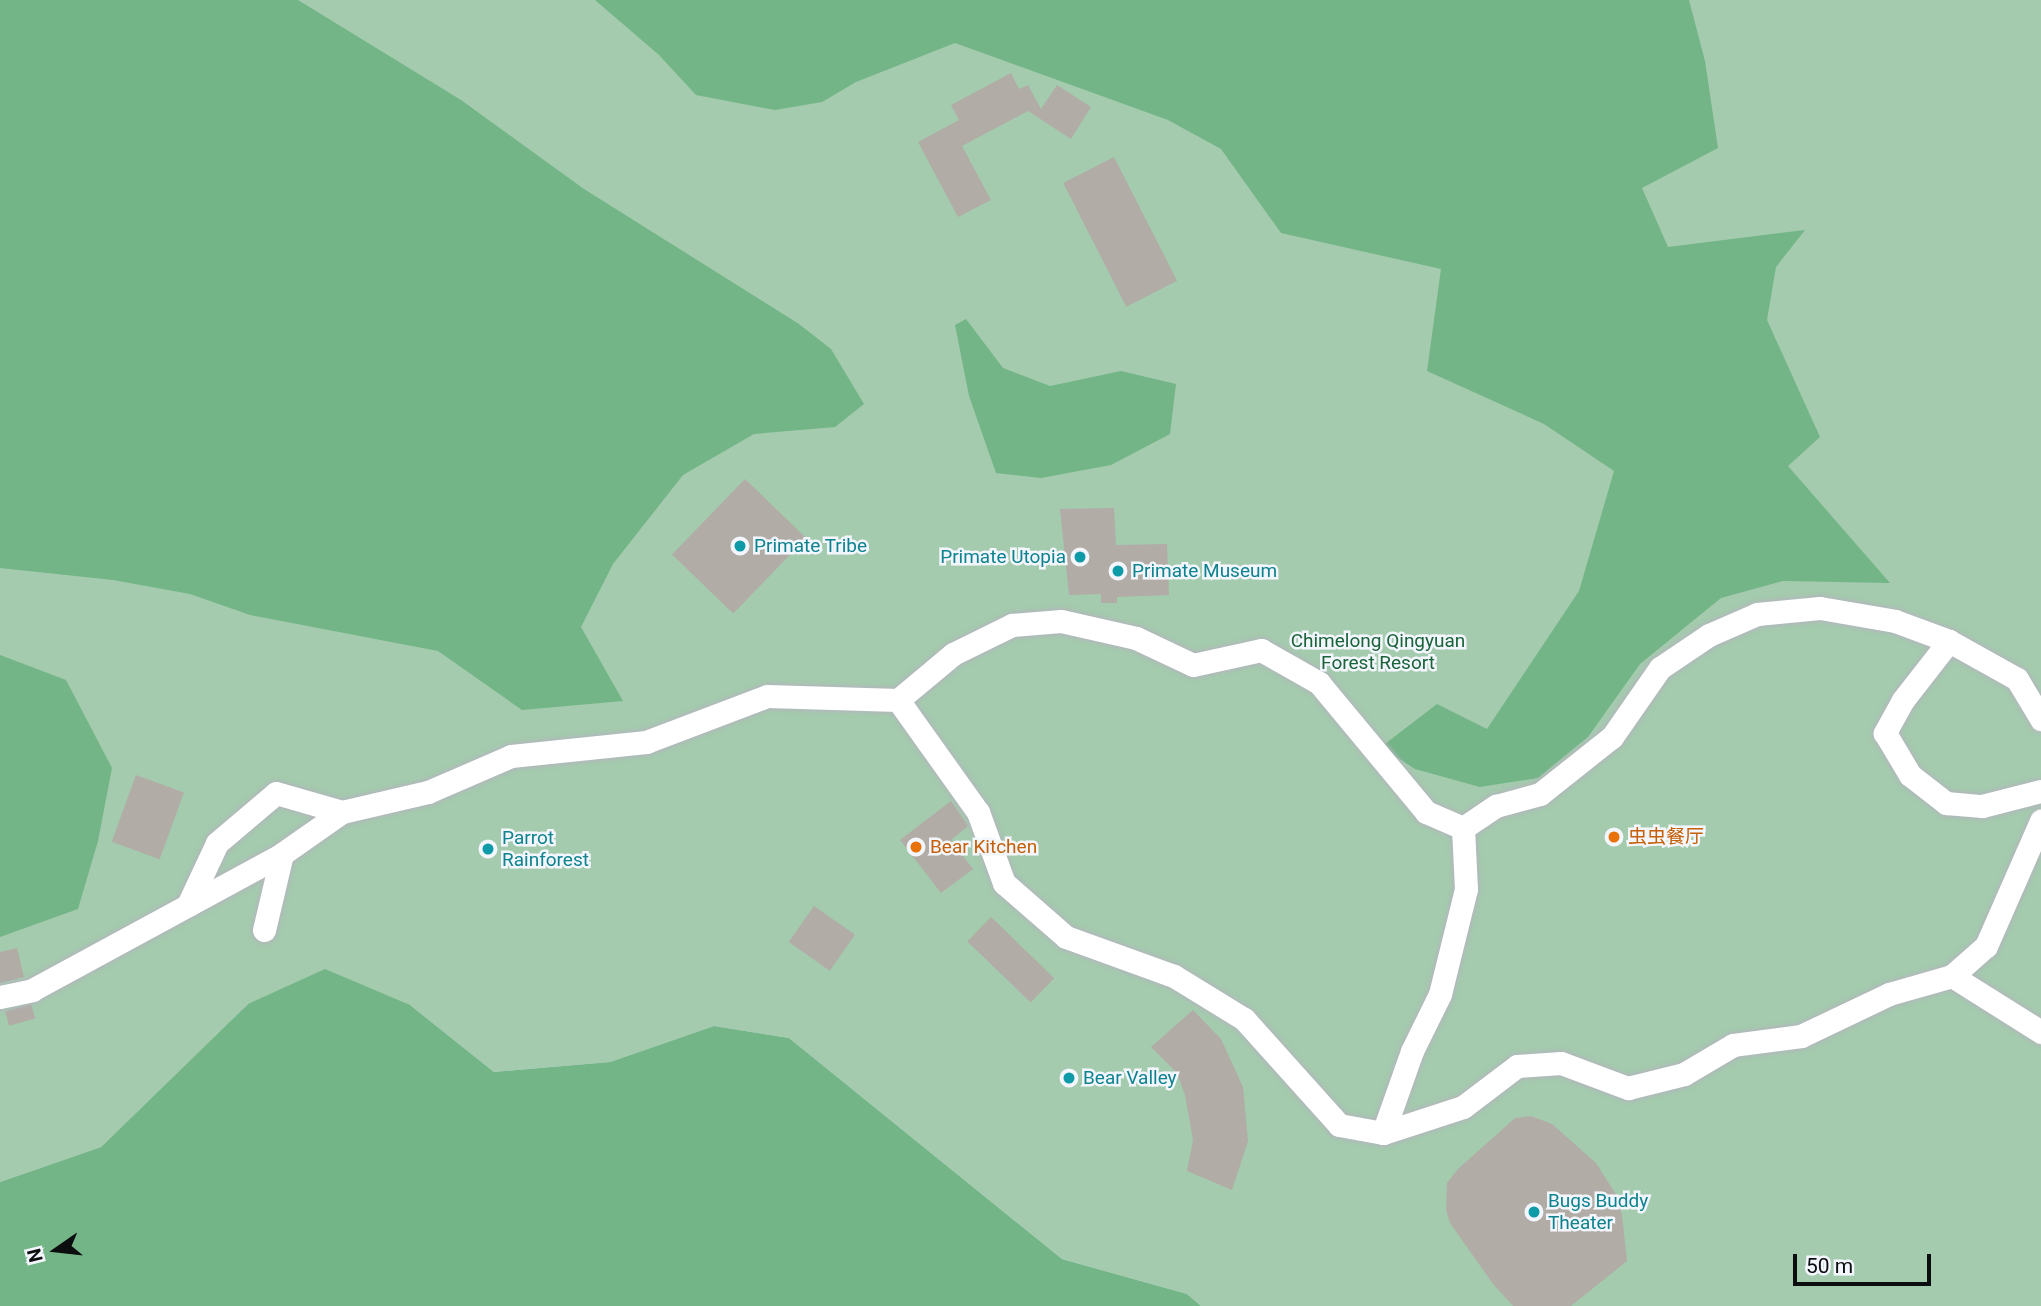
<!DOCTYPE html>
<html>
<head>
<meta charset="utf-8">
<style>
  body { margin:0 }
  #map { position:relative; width:2041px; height:1306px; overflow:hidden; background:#e7e9f0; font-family:Roboto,"Noto Sans SC",sans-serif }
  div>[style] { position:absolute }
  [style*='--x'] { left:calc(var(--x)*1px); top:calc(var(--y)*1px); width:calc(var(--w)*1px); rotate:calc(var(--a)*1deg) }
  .green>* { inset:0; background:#a4cbae }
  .forest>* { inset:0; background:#73b587 }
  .building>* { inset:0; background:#b1aca6; transform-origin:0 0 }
  .roads { filter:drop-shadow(0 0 2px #b3b5bc) drop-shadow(0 0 2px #b3b5bc) }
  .minor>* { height:23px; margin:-11.5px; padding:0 11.5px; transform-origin:11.5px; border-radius:11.5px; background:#fff }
  .dots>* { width:19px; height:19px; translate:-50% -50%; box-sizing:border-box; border:4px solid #f4f6fd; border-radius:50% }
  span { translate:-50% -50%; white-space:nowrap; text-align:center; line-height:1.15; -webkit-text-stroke:5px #f4f6fd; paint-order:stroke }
  .culture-label { font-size:19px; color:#0d838f }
  .left { translate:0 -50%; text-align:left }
  .right { translate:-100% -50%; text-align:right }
  .park-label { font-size:19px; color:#1a6439 }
  .food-label { font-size:19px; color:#c56008 }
  .north { position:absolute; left:21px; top:1215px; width:70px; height:70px; -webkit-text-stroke:5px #f4f6fd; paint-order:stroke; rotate:256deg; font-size:19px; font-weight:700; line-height:28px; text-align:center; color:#0c0d0f }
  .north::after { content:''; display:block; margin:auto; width:24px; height:32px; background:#0c0d0f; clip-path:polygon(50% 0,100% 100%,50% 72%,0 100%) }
  .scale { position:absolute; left:1793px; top:1254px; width:138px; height:32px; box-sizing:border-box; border:4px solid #0c0d0f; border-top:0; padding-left:9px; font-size:21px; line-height:24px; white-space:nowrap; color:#0c0d0f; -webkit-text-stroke:5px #f4f6fd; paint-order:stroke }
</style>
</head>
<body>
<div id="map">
  <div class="green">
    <i style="clip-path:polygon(0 0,2041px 0,2041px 1306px,1201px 1306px,1187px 1294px,1062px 1259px,789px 1038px,714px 1026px,610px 1062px,494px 1072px,410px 1005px,248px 1004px,101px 1147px,0 1182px)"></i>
  </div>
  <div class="forest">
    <i style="clip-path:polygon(0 0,298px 0,461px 100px,584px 189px,799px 324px,831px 349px,864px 404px,835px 427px,754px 434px,683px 475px,613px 564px,581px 627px,623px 701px,522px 710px,438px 651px,250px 615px,190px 594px,113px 580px,0 568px)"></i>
    <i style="clip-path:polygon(595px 0,1689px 0,1705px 61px,1718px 148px,1642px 188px,1668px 247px,1805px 230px,1776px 267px,1767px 320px,1820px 437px,1788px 466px,1890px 583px,1783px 581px,1721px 598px,1640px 664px,1588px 737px,1538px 778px,1480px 787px,1415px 769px,1381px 747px,1437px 704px,1487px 729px,1579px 591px,1614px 471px,1544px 424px,1427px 371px,1441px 269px,1281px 233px,1221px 149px,1168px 120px,955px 43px,856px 82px,822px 102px,775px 110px,696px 95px,659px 55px)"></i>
    <i style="clip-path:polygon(966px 319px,1003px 368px,1050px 386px,1121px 371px,1176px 384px,1170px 434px,1111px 465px,1041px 478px,996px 473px,969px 396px,955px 325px)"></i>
    <i style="clip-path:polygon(0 655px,66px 680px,112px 768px,98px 841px,78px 909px,0 937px)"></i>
    <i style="clip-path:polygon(325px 969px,410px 1005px,494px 1072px,610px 1062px,714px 1026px,789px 1038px,1062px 1259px,1187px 1294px,1201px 1306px,0 1306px,0 1182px,101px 1147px,248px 1004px)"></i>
  </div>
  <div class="building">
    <i style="clip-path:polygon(1011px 73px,1019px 89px,1028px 85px,1041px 109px,1057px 85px,1091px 107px,1071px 139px,1028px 111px,962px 146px,991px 200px,958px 217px,918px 142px,959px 120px,951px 105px)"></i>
    <i style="left:1114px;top:157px;width:139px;height:57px;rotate:63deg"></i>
    <i style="left:745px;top:479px;width:85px;height:105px;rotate:44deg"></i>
    <i style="clip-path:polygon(1114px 508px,1116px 545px,1167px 544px,1169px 595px,1117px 597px,1117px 603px,1101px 603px,1101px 594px,1069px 595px,1060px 509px)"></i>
    <i style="left:136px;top:775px;width:51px;height:71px;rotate:20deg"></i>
    <i style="clip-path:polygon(951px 801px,968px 826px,951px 840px,973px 869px,941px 893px,900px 840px)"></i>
    <i style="left:814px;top:906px;width:50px;height:44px;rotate:35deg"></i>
    <i style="left:991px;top:917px;width:88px;height:34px;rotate:44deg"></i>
    <i style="clip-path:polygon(17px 948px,24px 977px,0 983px,0 952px)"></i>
    <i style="left:31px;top:1004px;width:15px;height:27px;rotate:74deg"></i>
    <i style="clip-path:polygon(1193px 1010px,1221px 1039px,1243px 1087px,1248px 1141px,1232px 1190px,1187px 1171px,1193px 1140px,1185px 1095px,1177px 1073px,1151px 1047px)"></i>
    <i style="clip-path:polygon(1531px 1116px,1552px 1124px,1596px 1163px,1617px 1196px,1622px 1215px,1627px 1261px,1571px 1306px,1513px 1306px,1493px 1284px,1450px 1223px,1446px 1210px,1447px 1183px,1458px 1169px,1515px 1118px)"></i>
  </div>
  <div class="roads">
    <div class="minor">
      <i style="--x:1949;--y:641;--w:75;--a:127.9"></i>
      <i style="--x:1903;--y:700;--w:38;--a:119"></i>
      <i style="--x:1885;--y:733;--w:49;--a:59.2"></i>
      <i style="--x:1910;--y:775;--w:46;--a:37.9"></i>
      <i style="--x:1946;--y:803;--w:36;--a:5"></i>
      <i style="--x:1982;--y:806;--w:61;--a:-14.3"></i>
      <i style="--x:898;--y:700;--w:72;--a:-39.9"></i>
      <i style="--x:953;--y:654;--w:66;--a:-26.2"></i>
      <i style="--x:1012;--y:625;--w:49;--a:-4.7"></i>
      <i style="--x:1061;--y:621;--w:77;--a:12.8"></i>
      <i style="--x:1136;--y:638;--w:63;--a:25.3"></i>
      <i style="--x:1193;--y:665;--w:70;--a:-12.4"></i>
      <i style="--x:1261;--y:650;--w:67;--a:29.6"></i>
      <i style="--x:1319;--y:683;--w:168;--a:50.3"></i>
      <i style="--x:1426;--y:812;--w:40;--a:23.4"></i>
      <i style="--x:1463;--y:828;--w:40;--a:-34"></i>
      <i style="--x:1496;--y:806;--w:46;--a:-15.3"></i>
      <i style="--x:1540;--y:794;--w:92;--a:-38.4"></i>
      <i style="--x:1612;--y:737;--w:84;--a:-55.2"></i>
      <i style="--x:1660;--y:668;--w:59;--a:-34"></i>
      <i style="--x:1709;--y:635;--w:52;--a:-23.6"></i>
      <i style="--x:1757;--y:614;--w:63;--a:-5.4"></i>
      <i style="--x:1820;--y:608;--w:76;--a:9.8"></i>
      <i style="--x:1895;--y:621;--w:58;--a:20.3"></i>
      <i style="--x:1949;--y:641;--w:78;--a:29.2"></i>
      <i style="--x:2017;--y:679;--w:47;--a:59"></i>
      <i style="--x:188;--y:905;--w:68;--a:-64.9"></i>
      <i style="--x:217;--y:843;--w:77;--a:-40.3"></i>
      <i style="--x:276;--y:793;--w:69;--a:16.1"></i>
      <i style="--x:264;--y:930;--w:78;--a:-76.7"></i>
      <i style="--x:1952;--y:976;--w:105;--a:32.2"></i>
      <i style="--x:0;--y:997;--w:33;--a:-12"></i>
      <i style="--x:32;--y:990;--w:285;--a:-28.5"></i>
      <i style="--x:282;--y:854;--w:73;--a:-35"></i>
      <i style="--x:342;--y:812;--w:88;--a:-13.1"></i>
      <i style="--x:428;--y:792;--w:90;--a:-23.4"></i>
      <i style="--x:511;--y:756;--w:136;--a:-5.9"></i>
      <i style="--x:646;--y:742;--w:129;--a:-20.8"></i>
      <i style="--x:767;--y:696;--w:131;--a:1.7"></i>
      <i style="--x:898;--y:700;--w:138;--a:54.5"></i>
      <i style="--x:978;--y:812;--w:76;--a:69.9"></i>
      <i style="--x:1004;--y:883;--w:82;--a:41.1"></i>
      <i style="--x:1066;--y:937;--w:115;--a:19.9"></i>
      <i style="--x:1174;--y:976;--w:82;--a:31.6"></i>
      <i style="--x:1244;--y:1019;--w:142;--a:48.1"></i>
      <i style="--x:1339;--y:1125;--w:45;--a:10.3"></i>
      <i style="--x:1383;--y:1133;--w:84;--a:-18"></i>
      <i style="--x:1463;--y:1107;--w:68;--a:-37.2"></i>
      <i style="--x:1517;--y:1066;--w:44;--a:-3.9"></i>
      <i style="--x:1561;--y:1063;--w:72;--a:20.5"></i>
      <i style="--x:1628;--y:1088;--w:58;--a:-14"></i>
      <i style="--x:1684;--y:1074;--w:57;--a:-30.6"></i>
      <i style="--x:1733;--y:1045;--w:69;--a:-7.5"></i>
      <i style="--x:1801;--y:1036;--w:98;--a:-25.5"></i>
      <i style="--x:1889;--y:994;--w:66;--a:-15.9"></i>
      <i style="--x:1952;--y:976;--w:45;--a:-41.4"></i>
      <i style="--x:1986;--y:946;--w:137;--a:-66.3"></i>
      <i style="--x:1383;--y:1133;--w:87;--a:-70.5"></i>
      <i style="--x:1412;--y:1051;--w:64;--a:-63.8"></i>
      <i style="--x:1440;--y:994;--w:108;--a:-76.1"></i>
      <i style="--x:1466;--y:889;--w:61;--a:-92.8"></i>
    </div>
  </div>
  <div class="dots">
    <i style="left:740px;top:546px;background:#0f9aa8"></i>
    <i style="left:1080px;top:557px;background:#0f9aa8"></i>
    <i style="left:1118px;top:571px;background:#0f9aa8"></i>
    <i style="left:1614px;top:837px;background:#e8710a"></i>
    <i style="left:916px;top:847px;background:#e8710a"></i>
    <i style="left:488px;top:849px;background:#0f9aa8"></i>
    <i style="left:1069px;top:1078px;background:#0f9aa8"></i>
    <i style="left:1534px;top:1212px;background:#0f9aa8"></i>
  </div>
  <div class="culture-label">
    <span class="left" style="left:754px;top:546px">Primate Tribe</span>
    <span class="right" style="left:1066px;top:557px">Primate Utopia</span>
    <span class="left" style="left:1132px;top:571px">Primate Museum</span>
    <span class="left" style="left:502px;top:849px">Parrot<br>Rainforest</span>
    <span class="left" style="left:1083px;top:1078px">Bear Valley</span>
    <span class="left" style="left:1548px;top:1212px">Bugs Buddy<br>Theater</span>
  </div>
  <div class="park-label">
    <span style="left:1378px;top:652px">Chimelong Qingyuan<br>Forest Resort</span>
  </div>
  <div class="food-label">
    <span class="left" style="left:1628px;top:837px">虫虫餐厅</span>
    <span class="left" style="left:930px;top:847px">Bear Kitchen</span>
  </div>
  <div class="north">N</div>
  <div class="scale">50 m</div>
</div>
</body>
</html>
